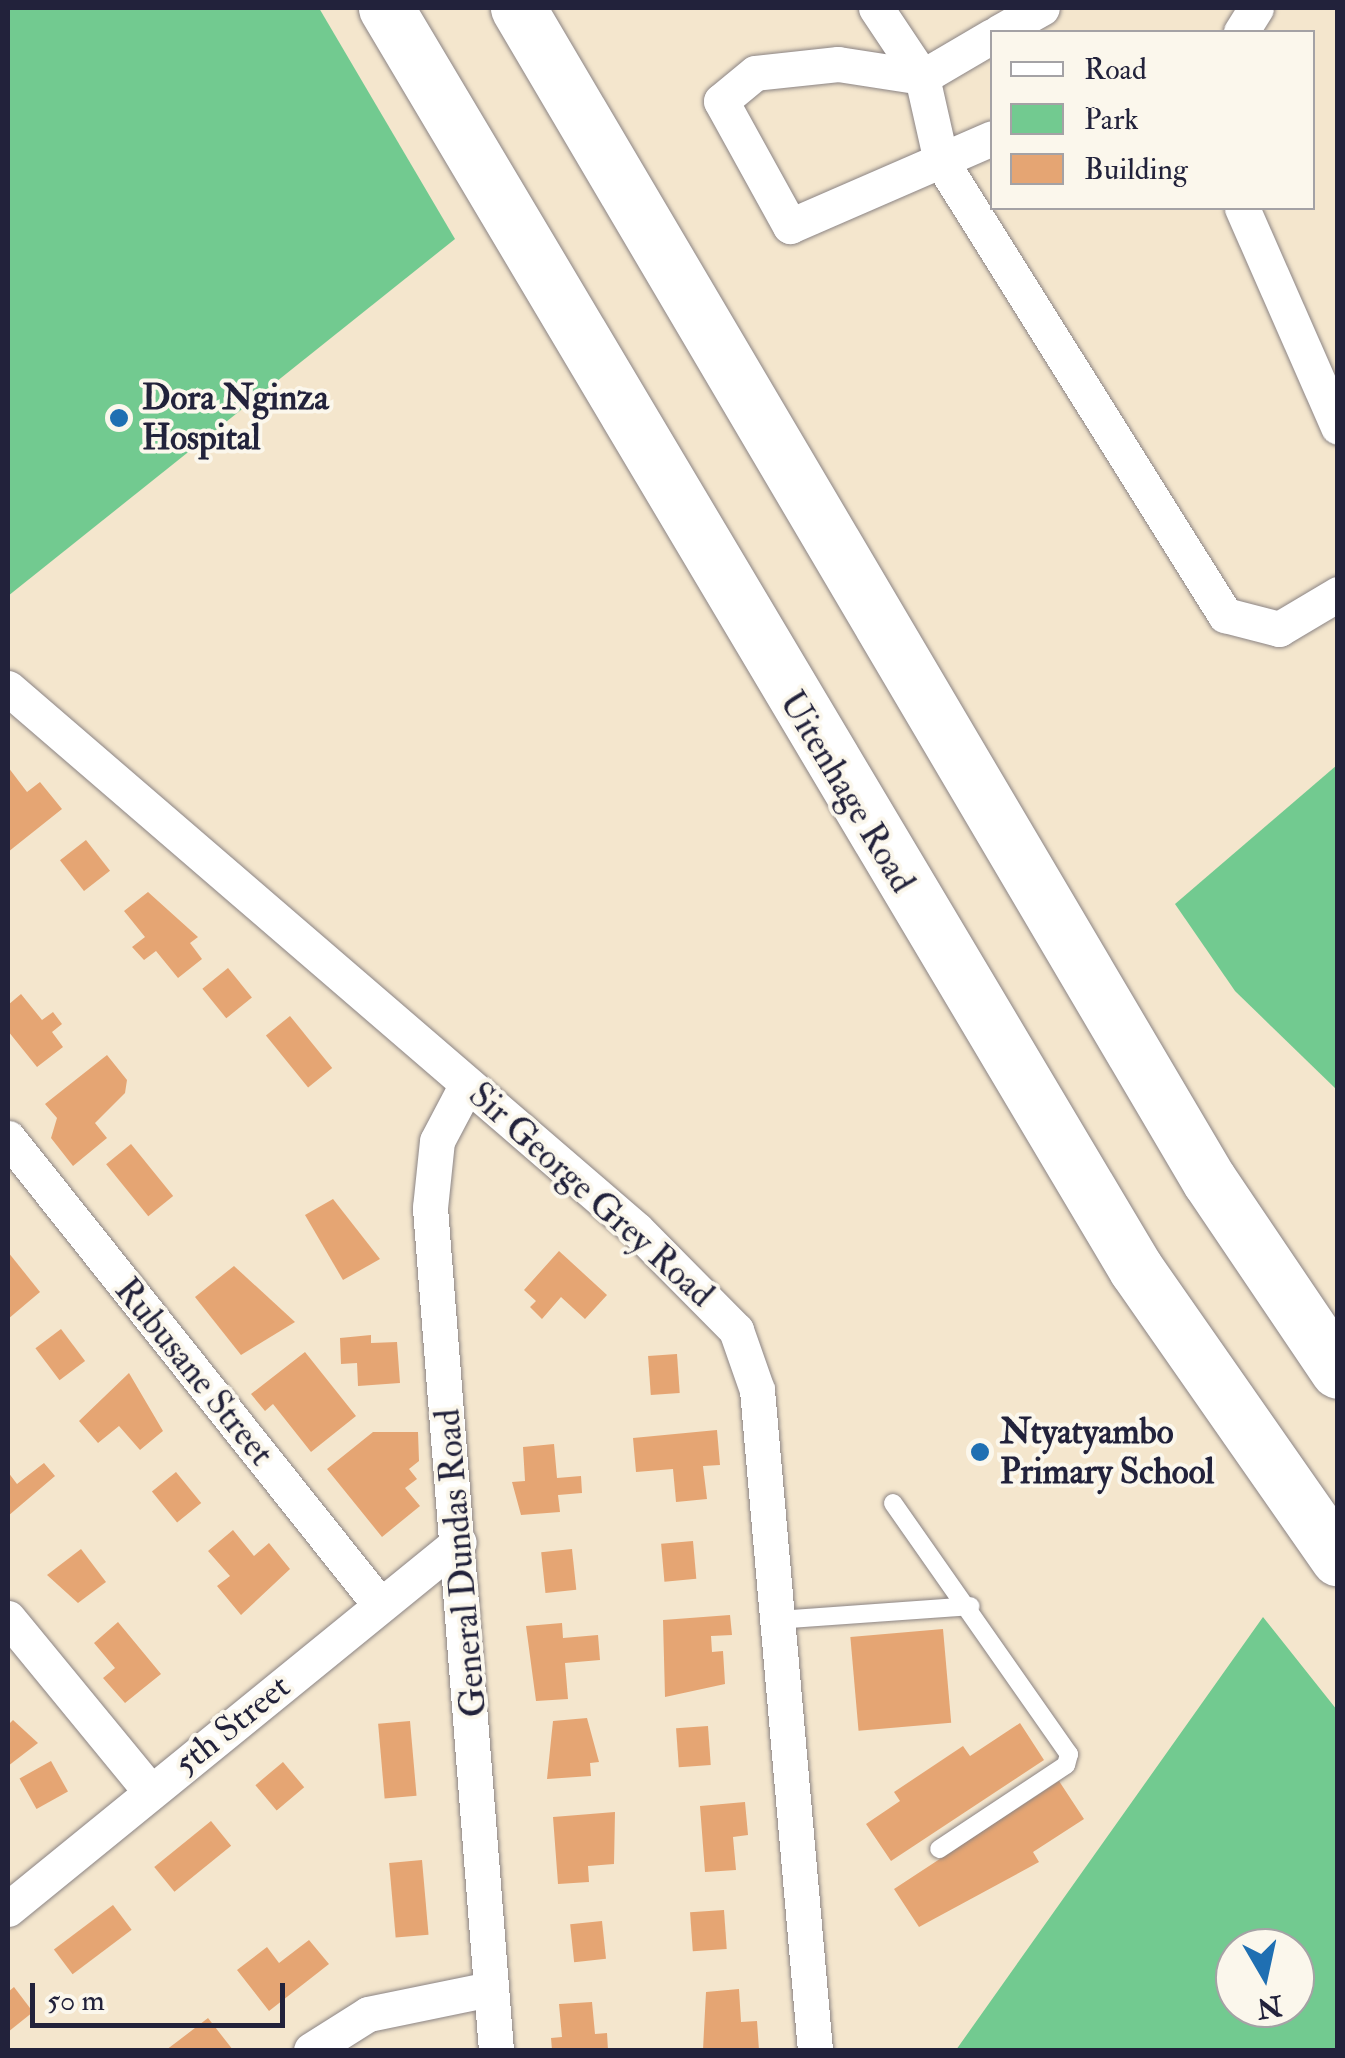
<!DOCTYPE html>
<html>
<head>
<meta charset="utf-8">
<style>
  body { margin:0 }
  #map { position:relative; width:1345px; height:2058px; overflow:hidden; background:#f4e6cd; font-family:"IM FELL Double Pica",serif }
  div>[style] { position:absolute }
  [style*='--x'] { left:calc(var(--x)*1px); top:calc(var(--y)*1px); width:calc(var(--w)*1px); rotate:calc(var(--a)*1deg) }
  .green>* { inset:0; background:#72ca90 }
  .building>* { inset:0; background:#e5a573; transform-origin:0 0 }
  .roads { filter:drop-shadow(0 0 2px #8b8484) drop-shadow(0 0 2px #8b8484) }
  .lane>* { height:18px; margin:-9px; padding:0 9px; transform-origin:9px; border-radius:9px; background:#fff }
  .street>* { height:35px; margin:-17.5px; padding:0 17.5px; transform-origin:17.5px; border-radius:17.5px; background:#fff }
  .primary>* { height:55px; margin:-27.5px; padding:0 27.5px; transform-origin:27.5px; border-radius:27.5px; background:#fff }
  .dots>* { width:28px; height:28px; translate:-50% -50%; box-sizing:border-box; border:5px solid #fbf7ec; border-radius:50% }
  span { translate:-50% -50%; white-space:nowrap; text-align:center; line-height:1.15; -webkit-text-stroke:8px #fbf7ec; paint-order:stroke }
  .poi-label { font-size:35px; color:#22223b; font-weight:700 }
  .left { translate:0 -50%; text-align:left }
  .street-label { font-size:35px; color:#22223b }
  .frame { position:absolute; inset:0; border:10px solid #22223b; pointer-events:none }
  .legend { position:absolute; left:990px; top:30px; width:325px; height:180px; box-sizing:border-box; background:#fbf7ec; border:2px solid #a4a2a5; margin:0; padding:12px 18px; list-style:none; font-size:30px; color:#22223b }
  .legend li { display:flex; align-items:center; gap:20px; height:50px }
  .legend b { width:50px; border:2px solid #a4a2a5 }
  .north { position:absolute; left:1215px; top:1928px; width:100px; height:100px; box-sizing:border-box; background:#fbf7ec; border:2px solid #a4a2a5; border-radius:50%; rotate:171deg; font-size:28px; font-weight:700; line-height:40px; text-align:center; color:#22223b }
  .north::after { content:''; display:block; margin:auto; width:35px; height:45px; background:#1f6fb2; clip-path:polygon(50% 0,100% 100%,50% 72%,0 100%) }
  .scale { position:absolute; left:30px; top:1983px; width:255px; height:45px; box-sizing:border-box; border:5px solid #22223b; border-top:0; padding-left:12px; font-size:30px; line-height:35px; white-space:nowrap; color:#22223b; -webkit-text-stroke:8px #fbf7ec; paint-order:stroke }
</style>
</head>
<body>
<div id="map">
  <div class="green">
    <i style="clip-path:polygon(8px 8px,319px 8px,455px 239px,8px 596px)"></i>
    <i style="clip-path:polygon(1337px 765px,1337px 1090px,1235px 991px,1175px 904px)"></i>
    <i style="clip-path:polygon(evenodd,1263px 1617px,1337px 1710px,1337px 2050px,956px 2050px,1263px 1617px,1235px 1948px,1295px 1948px,1295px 2008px,1235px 2008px,1235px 1948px)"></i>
  </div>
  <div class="building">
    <i style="clip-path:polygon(8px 767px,27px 792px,40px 782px,62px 809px,8px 852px)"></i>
    <i style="left:86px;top:840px;width:39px;height:33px;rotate:52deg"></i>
    <i style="clip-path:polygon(148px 892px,198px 937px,190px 943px,202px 959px,178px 978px,156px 951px,144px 960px,132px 947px,145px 937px,124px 911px)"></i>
    <i style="left:228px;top:968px;width:38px;height:33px;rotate:51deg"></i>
    <i style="clip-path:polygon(21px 994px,42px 1020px,53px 1012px,62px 1024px,52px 1032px,63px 1047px,37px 1067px,8px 1031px,8px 1005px)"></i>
    <i style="left:290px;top:1016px;width:67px;height:31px;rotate:51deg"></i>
    <i style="clip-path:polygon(107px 1055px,127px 1080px,125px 1093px,95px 1123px,107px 1138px,73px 1166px,51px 1138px,57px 1118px,45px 1104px)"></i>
    <i style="left:131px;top:1144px;width:67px;height:32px;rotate:51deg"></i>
    <i style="clip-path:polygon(333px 1199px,380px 1259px,343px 1280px,305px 1215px)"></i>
    <i style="clip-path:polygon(559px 1251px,607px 1295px,585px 1319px,561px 1297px,542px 1319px,530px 1307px,536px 1301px,524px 1290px)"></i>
    <i style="clip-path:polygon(8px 1252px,40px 1292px,8px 1319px)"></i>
    <i style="clip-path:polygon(234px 1266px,295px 1322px,241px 1355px,195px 1297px)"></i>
    <i style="left:61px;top:1329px;width:40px;height:32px;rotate:53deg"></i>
    <i style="clip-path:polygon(371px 1335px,371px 1343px,397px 1342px,400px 1383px,358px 1386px,357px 1363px,341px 1364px,340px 1338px)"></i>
    <i style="clip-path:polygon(305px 1352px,356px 1416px,311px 1452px,273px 1404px,265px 1411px,251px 1394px)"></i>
    <i style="left:677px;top:1354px;width:39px;height:29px;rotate:86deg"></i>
    <i style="clip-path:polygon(129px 1373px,163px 1431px,140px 1450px,119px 1426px,98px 1443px,79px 1421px)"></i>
    <i style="clip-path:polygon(717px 1430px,720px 1465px,703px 1466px,707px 1499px,676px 1502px,673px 1469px,636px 1472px,633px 1438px)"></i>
    <i style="clip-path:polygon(373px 1432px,418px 1432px,419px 1461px,409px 1469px,417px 1479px,405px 1488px,420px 1506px,382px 1537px,327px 1469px)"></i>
    <i style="clip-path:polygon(554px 1444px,557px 1478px,581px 1476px,582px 1493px,558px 1495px,560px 1512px,521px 1515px,512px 1482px,525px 1481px,523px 1447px)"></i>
    <i style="clip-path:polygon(44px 1463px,55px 1476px,8px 1516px,8px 1472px,17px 1484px)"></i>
    <i style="left:176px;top:1472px;width:40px;height:31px;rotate:51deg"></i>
    <i style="clip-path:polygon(233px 1530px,254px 1556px,269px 1543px,290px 1569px,241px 1615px,217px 1586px,230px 1576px,208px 1551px)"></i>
    <i style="left:693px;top:1541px;width:38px;height:32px;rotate:85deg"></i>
    <i style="clip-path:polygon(81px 1549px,106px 1582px,78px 1603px,47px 1575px)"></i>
    <i style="left:572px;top:1549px;width:41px;height:31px;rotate:84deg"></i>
    <i style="clip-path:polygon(730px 1615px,732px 1635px,711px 1636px,712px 1652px,723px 1651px,725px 1684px,665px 1697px,663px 1620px)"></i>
    <i style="clip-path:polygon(118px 1622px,161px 1674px,125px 1703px,103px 1678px,115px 1668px,94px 1643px)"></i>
    <i style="clip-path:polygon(562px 1623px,563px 1638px,598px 1635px,600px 1660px,565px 1663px,568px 1699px,536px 1701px,526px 1626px)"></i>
    <i style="left:943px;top:1629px;width:94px;height:93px;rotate:85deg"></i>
    <i style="clip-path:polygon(587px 1718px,599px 1762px,590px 1763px,591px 1776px,547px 1779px,553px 1721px)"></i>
    <i style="clip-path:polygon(13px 1720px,38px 1743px,8px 1766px,8px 1725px)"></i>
    <i style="left:410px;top:1721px;width:75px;height:32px;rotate:85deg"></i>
    <i style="clip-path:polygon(1020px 1723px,1044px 1760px,891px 1861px,866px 1824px,900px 1801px,894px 1792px,963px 1746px,970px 1756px)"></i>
    <i style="left:708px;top:1726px;width:39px;height:32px;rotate:86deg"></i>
    <i style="left:51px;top:1761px;width:35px;height:36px;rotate:61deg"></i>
    <i style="left:283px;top:1762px;width:33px;height:36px;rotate:50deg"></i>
    <i style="clip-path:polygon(1059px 1781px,1084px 1819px,1033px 1852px,1039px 1862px,919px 1927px,894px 1889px)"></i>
    <i style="clip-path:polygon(745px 1802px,748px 1835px,733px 1837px,736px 1870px,705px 1872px,700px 1806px)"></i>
    <i style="clip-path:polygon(615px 1812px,614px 1864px,588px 1866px,589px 1882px,558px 1884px,553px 1817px)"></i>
    <i style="left:211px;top:1821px;width:32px;height:73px;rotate:51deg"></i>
    <i style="left:422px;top:1860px;width:75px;height:33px;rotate:85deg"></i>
    <i style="left:113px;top:1905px;width:31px;height:74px;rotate:53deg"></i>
    <i style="left:724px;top:1910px;width:39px;height:34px;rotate:86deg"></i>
    <i style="left:602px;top:1921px;width:38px;height:32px;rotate:84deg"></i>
    <i style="clip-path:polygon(309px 1940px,329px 1964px,269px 2011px,237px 1970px,267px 1947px,279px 1963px)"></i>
    <i style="clip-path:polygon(14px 1987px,33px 2012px,8px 2032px,8px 1992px)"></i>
    <i style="clip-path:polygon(739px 1989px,741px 2022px,757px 2021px,759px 2050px,703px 2050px,706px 1992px)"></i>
    <i style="clip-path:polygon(592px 2002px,595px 2034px,607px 2033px,608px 2050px,552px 2050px,551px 2038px,562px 2037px,559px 2004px)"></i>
    <i style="clip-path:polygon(208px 2018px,233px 2050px,166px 2050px,178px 2041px)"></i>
  </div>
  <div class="roads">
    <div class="lane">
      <i style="--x:893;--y:1503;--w:307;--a:55"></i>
      <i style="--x:1069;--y:1754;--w:11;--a:105"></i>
      <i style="--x:1066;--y:1765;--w:152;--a:146.5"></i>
      <i style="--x:777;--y:1620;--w:194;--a:-4.1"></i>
    </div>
    <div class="street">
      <i style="--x:876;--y:8;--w:83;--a:56.3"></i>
      <i style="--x:922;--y:77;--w:86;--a:77.3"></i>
      <i style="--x:941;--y:161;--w:536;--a:57.97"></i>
      <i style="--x:1225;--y:615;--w:56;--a:14.5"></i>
      <i style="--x:1279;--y:629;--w:69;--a:-30.7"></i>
      <i style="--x:999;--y:32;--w:49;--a:-29.2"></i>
      <i style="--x:1241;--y:32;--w:28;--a:-58"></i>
      <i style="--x:992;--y:36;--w:81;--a:149.6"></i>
      <i style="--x:922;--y:77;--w:85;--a:-171.2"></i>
      <i style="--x:838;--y:64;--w:83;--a:173.8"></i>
      <i style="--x:755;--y:73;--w:44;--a:140.5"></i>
      <i style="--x:721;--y:101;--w:143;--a:61.1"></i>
      <i style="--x:790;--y:226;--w:220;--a:-23.5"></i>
      <i style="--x:1242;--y:208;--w:239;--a:66.3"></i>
      <i style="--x:8;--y:688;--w:830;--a:40.75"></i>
      <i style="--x:637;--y:1230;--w:141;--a:45.3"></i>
      <i style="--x:736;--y:1330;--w:64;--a:70.7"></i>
      <i style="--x:757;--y:1390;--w:663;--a:84.98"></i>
      <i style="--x:467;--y:1084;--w:64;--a:117.8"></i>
      <i style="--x:437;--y:1141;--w:67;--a:96"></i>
      <i style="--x:430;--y:1208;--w:845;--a:85.52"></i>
      <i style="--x:8;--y:1138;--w:597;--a:51.46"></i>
      <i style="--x:8;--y:1618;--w:224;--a:50.6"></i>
      <i style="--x:8;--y:1909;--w:581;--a:-39.14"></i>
      <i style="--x:311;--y:2050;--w:67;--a:-32.3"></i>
      <i style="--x:368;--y:2014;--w:125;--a:-11.6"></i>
    </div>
    <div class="primary">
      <i style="--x:386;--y:8;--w:1467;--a:59.26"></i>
      <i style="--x:1136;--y:1269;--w:353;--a:55.1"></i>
      <i style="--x:518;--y:8;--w:1361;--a:59.48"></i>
      <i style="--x:1209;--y:1180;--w:230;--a:56"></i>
    </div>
  </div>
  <div class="dots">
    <i style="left:119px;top:418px;background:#1f6fb2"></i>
    <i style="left:980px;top:1452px;background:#1f6fb2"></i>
  </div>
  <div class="poi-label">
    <span class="left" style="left:142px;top:418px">Dora Nginza<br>Hospital</span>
    <span class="left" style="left:1000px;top:1452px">Ntyatyambo<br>Primary School</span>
  </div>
  <div class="street-label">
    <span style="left:847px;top:792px;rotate:59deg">Uitenhage Road</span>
    <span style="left:591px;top:1195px;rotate:42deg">Sir George Grey Road</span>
    <span style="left:194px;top:1372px;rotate:51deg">Rubusane Street</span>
    <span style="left:461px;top:1563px;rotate:-95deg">General Dundas Road</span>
    <span style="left:232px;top:1725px;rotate:-39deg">5th Street</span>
  </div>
  <div class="frame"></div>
  <ul class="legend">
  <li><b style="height:12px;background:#fff"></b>Road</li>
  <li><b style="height:28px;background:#72ca90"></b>Park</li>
  <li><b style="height:28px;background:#e5a573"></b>Building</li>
  </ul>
  <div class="north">N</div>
  <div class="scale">50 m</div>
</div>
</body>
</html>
